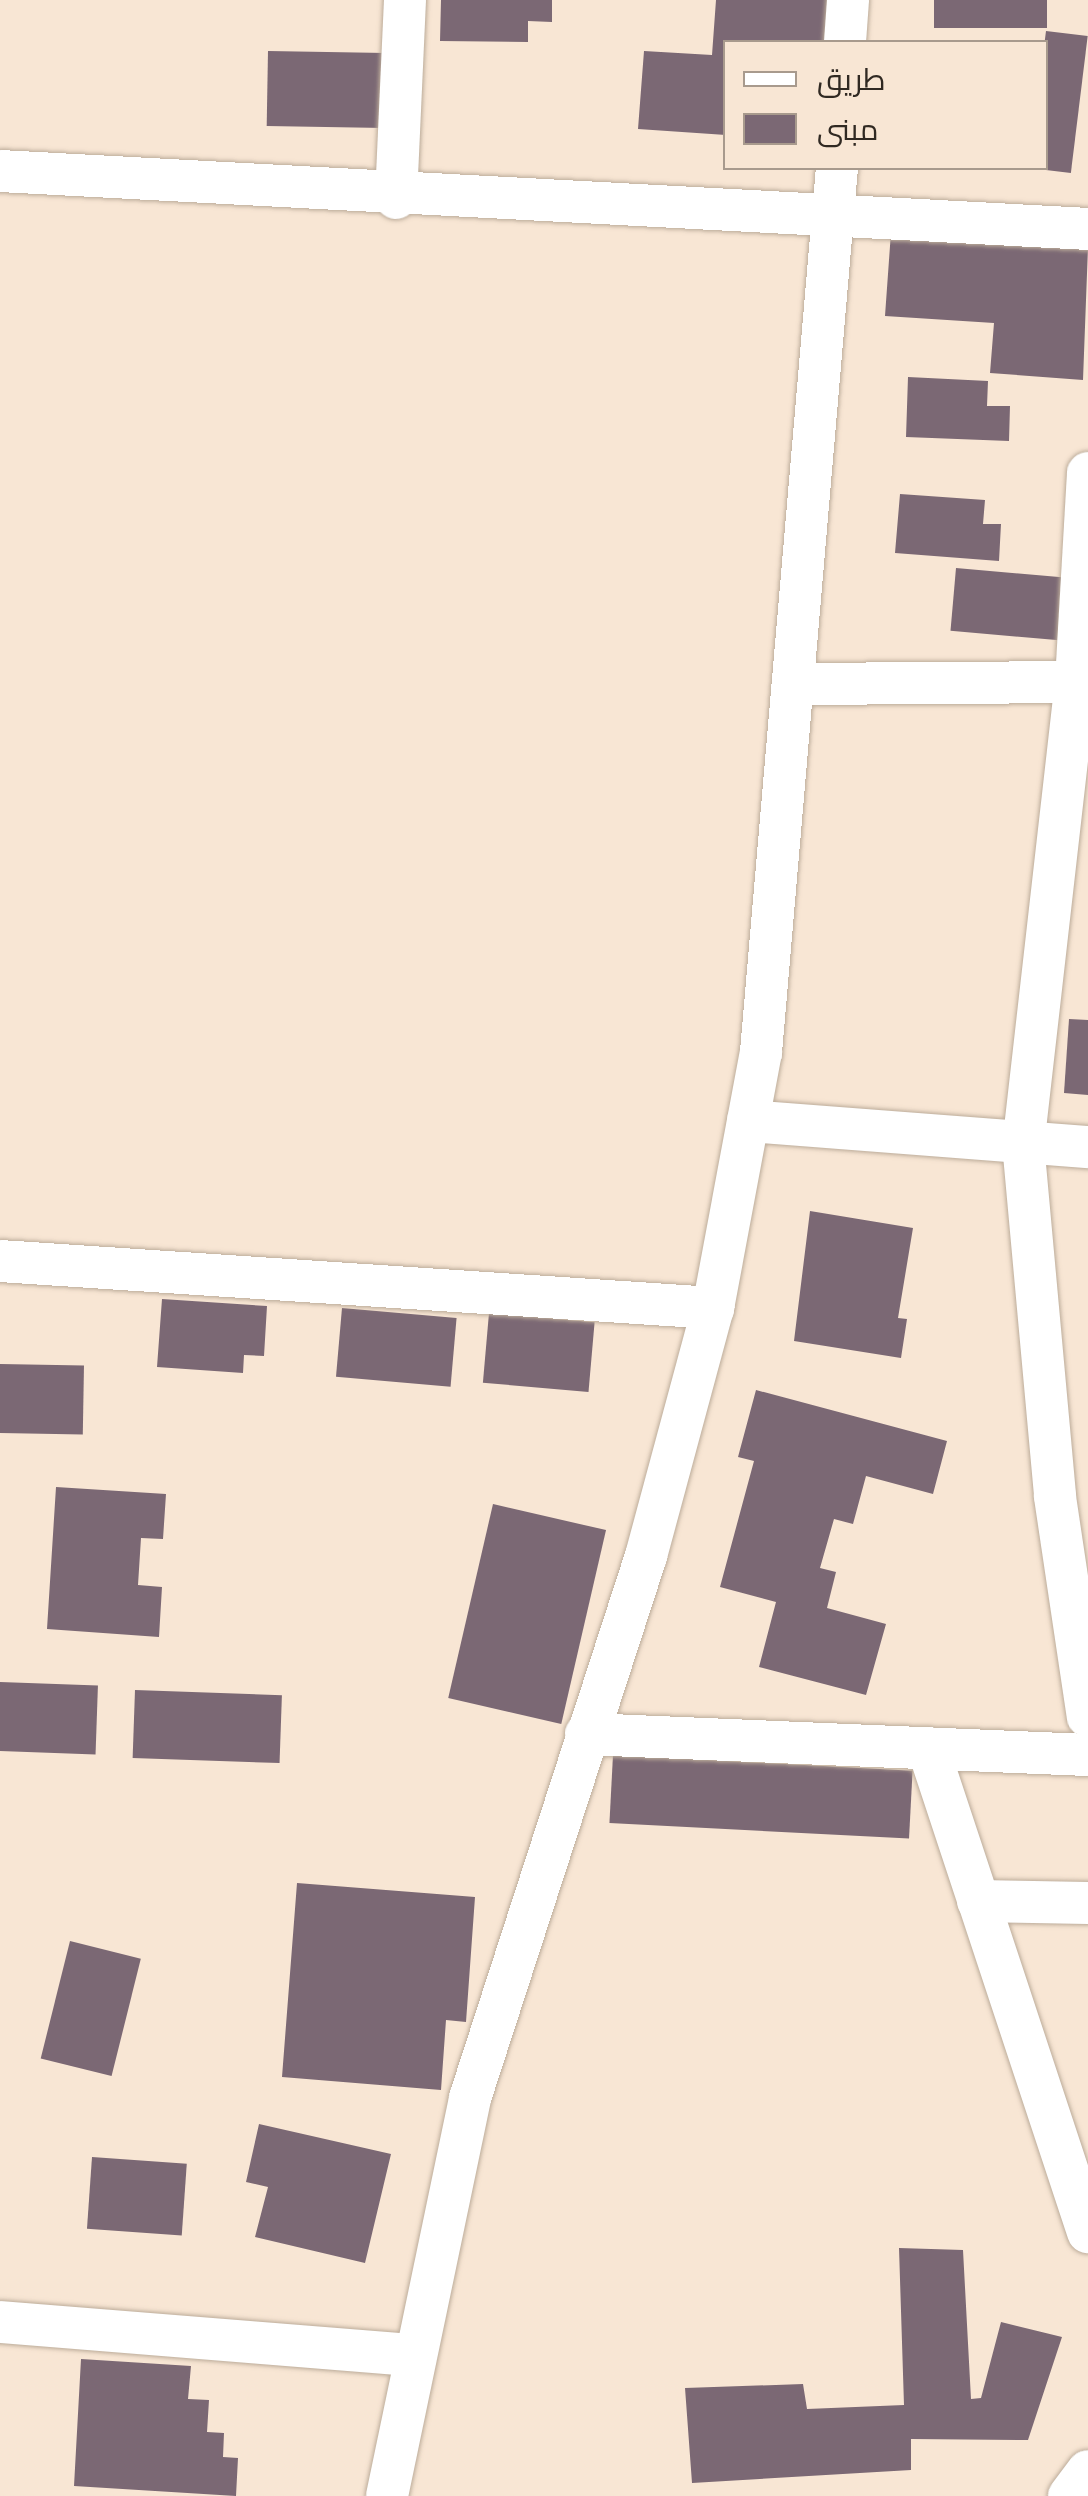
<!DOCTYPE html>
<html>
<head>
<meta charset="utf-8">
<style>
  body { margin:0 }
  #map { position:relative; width:1088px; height:2496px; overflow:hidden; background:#f8e6d4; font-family:"Nunito Sans",Cairo,sans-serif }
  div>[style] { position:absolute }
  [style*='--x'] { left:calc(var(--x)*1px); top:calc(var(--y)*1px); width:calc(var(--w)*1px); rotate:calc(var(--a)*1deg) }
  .building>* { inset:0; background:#7b6874; transform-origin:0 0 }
  .roads { filter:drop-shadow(0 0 2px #bcac9a) drop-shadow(0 0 2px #bcac9a) }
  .minor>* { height:42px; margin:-21px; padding:0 21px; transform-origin:21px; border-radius:21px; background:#fff }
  span { translate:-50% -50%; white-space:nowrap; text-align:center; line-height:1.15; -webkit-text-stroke:10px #f8e6d4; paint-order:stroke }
  .legend { position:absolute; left:723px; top:40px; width:325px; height:130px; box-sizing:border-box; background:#f8e6d4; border:2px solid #a89a8d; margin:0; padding:12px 18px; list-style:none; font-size:30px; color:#302922 }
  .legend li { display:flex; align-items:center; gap:20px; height:50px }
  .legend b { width:50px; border:2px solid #a89a8d }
</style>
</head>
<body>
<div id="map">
  <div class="building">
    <i style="clip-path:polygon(441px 0,552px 0,552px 22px,528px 21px,528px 42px,440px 41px)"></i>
    <i style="clip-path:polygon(716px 0,832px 0,829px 42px,726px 42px,726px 135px,638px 129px,644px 51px,712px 55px)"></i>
    <i style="left:934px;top:0;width:113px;height:28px"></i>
    <i style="left:1046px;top:31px;width:42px;height:138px;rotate:7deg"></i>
    <i style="left:268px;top:51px;width:118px;height:75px;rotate:1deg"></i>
    <i style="clip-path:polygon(891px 232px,1088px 247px,1083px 380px,990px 373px,994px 323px,885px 316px)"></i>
    <i style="clip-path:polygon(908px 377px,988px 381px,987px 406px,1010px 406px,1009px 441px,906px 437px)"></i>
    <i style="clip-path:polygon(900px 494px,985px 500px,983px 524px,1001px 524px,999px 561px,895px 553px)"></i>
    <i style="left:956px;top:568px;width:112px;height:63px;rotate:5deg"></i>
    <i style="clip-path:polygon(1069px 1019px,1088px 1020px,1088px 1095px,1064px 1093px)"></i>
    <i style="clip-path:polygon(810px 1211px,913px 1228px,898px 1318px,907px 1319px,901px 1358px,794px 1341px)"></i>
    <i style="clip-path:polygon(162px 1299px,267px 1306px,264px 1356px,244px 1355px,243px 1373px,157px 1367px)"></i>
    <i style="left:342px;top:1308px;width:115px;height:69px;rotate:5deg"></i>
    <i style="left:489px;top:1313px;width:106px;height:70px;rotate:5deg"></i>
    <i style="left:0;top:1364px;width:84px;height:69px;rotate:1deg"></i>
    <i style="clip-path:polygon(756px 1390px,947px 1441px,933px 1494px,866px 1476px,853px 1524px,834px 1519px,820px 1568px,836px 1572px,827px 1608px,886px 1624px,866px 1695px,759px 1667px,776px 1602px,720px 1587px,754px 1461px,738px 1457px)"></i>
    <i style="clip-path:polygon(56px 1487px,166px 1494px,163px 1539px,141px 1538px,138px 1585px,162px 1587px,159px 1637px,47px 1629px)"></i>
    <i style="left:493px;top:1504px;width:116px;height:199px;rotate:13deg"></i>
    <i style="left:0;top:1682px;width:98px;height:69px;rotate:2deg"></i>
    <i style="left:135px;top:1690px;width:147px;height:68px;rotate:2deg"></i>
    <i style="left:613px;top:1755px;width:300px;height:68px;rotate:3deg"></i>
    <i style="clip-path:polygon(297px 1883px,475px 1897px,466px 2022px,446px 2020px,441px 2090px,282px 2077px)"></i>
    <i style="left:70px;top:1941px;width:73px;height:121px;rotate:14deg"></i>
    <i style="clip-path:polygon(259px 2124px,391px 2154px,365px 2263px,255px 2237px,268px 2187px,246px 2182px)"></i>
    <i style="left:92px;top:2157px;width:95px;height:72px;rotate:4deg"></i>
    <i style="clip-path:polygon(899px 2248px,963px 2250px,971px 2399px,981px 2398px,1001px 2322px,1062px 2337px,1028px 2440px,911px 2439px,911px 2470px,692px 2483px,685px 2388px,803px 2384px,807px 2409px,904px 2405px)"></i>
    <i style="clip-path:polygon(81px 2359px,191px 2366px,188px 2399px,209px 2400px,207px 2432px,224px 2433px,223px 2457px,238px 2458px,236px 2496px,74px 2486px)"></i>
  </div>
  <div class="roads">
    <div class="minor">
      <i style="--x:845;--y:42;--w:42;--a:-85.9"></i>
      <i style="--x:0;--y:171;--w:1090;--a:3.05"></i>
      <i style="--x:396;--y:198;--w:198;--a:-87.4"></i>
      <i style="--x:1088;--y:473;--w:208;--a:93.3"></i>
      <i style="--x:1076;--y:681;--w:465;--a:96.5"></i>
      <i style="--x:1023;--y:1143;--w:355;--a:84.8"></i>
      <i style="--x:1055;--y:1497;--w:222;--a:81.5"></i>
      <i style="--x:796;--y:684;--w:292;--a:-0.4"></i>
      <i style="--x:748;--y:1121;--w:341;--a:4.4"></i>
      <i style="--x:0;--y:1261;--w:715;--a:3.77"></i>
      <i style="--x:586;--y:1734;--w:502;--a:2.4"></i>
      <i style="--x:928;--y:1748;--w:510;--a:71.71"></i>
      <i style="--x:978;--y:1901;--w:110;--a:1"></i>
      <i style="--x:0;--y:2322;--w:413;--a:4.6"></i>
      <i style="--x:387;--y:2496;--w:407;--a:-78.2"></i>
      <i style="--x:470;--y:2098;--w:570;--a:-72.01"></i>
      <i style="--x:646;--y:1556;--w:257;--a:-74.9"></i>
      <i style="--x:713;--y:1308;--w:260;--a:-79.4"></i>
      <i style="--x:761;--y:1052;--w:887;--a:-85.09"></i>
      <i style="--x:1069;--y:2496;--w:31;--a:-53"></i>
    </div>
  </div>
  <ul class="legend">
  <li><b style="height:12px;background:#fff"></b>طريق</li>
  <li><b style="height:28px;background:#7b6874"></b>مبنى</li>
  </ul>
</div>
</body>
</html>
